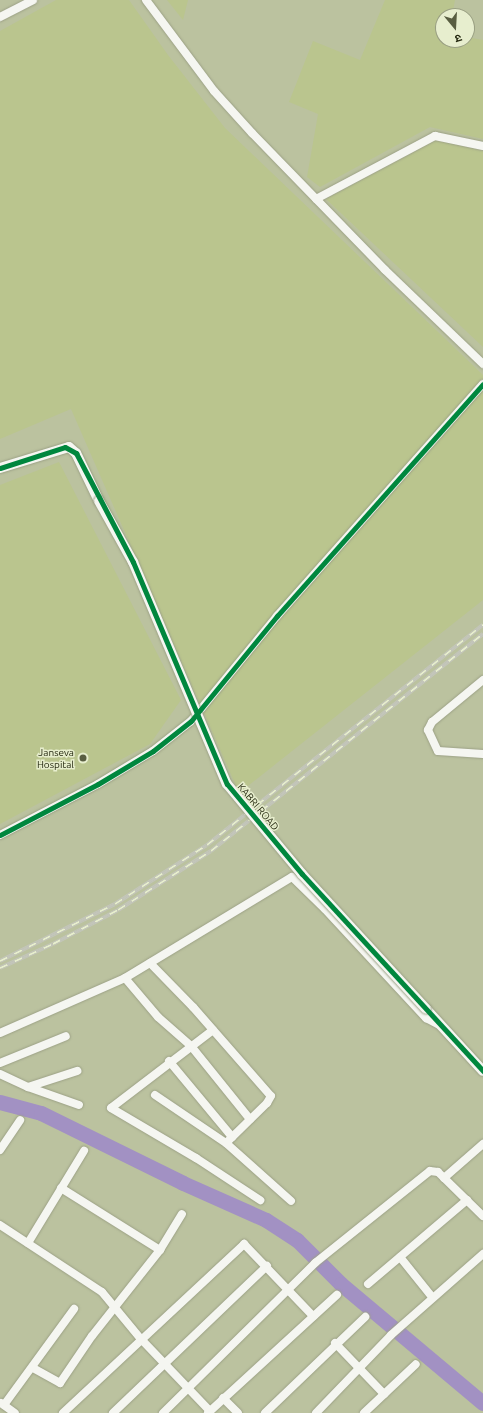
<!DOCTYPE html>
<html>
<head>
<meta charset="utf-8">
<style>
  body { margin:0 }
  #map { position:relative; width:483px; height:1413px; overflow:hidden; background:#bbc29f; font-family:Ubuntu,"Noto Sans Devanagari",sans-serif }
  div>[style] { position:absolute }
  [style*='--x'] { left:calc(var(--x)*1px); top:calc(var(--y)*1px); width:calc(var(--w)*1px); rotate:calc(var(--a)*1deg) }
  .built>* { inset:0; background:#bac58e }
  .river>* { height:15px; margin:-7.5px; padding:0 7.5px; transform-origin:7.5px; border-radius:7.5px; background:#a291c3 }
  .roads { filter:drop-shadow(0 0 1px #9ca186) drop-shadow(0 0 1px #9ca186) }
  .minor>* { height:8px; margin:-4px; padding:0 4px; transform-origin:4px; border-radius:4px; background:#f5f6f1 }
  .tertiary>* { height:10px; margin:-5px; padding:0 5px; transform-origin:5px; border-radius:5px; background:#f5f6f1 }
  .rail>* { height:4px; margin-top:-2px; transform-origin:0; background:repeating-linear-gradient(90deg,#e7eece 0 8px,#c3c5bb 0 16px); box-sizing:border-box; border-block:1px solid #c3c5bb }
  .bridges { filter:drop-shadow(0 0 1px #9ca186) drop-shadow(0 0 1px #9ca186) }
  .tertiary-bridge>* { height:10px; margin:-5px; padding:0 5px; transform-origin:5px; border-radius:5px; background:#f5f6f1 }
  .cycleway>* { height:5px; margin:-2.5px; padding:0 2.5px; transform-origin:2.5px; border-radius:2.5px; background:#00873e }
  .dots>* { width:11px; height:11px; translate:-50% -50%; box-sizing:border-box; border:2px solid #e7eece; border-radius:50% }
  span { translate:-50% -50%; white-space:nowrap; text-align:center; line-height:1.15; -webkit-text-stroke:3px #e7eece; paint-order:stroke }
  .poi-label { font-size:10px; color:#24280f }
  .right { translate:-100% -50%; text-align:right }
  .street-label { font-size:10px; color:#24280f }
  .north { position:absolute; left:435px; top:8px; width:40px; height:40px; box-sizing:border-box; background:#e7eece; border:1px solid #999f82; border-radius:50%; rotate:162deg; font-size:11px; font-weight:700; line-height:16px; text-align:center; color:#24280f }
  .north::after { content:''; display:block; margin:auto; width:14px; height:18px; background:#595e41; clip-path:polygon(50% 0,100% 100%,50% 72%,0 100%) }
</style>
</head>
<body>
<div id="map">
  <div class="built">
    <i style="clip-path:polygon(56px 0,129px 0,168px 55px,225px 128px,483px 375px,483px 600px,239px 793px,71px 409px,0 439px,0 31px)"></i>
    <i style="clip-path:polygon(167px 0,188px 0,183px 20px)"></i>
    <i style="clip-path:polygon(385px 0,455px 0,452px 16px,443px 16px,443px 40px,467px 40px,467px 37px,483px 40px,483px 139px,430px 127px,320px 187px,307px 177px,318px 114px,289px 102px,313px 41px,360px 60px)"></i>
    <i style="clip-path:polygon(436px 140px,483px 151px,483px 347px,326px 199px)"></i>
    <i style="clip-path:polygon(59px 462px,181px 700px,150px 744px,0 824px,0 485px)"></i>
  </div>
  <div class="river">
    <i style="--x:0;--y:1102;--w:42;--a:15"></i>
    <i style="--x:41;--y:1113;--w:158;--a:26.2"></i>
    <i style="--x:183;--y:1183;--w:91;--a:24"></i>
    <i style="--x:266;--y:1220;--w:37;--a:33"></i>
    <i style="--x:297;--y:1240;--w:62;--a:45"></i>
    <i style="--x:341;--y:1284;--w:185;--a:40"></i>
  </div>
  <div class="roads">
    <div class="minor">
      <i style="--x:146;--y:0;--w:114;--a:53.2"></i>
      <i style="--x:214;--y:91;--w:57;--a:47.9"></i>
      <i style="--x:252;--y:133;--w:191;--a:45.8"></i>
      <i style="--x:385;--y:270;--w:136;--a:43.8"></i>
      <i style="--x:0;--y:17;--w:37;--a:-27"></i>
      <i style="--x:316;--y:199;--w:135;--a:-27.9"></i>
      <i style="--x:435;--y:136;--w:49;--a:11.8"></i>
      <i style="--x:483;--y:680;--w:66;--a:140.5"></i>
      <i style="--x:432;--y:722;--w:9;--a:117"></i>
      <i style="--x:428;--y:730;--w:23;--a:65"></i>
      <i style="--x:438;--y:751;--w:45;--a:3.8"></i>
      <i style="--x:0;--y:835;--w:110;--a:-27.5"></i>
      <i style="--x:98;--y:784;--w:64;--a:-31"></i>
      <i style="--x:153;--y:751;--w:48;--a:-38.3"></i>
      <i style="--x:191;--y:721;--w:136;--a:-50.7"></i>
      <i style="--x:277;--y:616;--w:310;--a:-48.4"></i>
      <i style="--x:150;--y:963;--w:62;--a:45.7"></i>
      <i style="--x:193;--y:1007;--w:118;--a:48.8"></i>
      <i style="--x:271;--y:1096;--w:8;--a:120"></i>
      <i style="--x:267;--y:1103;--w:57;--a:135.7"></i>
      <i style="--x:125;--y:978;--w:51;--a:49.8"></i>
      <i style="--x:158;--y:1017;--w:44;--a:41.3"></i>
      <i style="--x:191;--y:1046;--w:94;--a:51.1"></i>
      <i style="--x:213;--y:1030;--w:128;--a:142.6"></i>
      <i style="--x:111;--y:1108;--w:99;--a:30.5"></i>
      <i style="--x:196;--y:1158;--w:77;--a:33.3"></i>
      <i style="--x:0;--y:1033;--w:137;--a:-23.7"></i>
      <i style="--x:125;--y:978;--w:195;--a:-31.2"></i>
      <i style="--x:292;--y:877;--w:46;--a:44.1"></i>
      <i style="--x:325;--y:909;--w:149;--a:47.2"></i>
      <i style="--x:426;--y:1018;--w:15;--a:28"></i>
      <i style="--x:169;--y:1061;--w:99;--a:50.3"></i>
      <i style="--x:0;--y:1063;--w:71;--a:-22.2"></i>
      <i style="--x:0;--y:1074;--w:31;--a:25"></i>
      <i style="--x:28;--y:1087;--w:54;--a:19.4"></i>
      <i style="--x:28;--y:1087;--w:52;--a:-18.1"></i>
      <i style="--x:155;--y:1095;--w:86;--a:34.1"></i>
      <i style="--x:226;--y:1143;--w:87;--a:41.7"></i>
      <i style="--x:0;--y:1150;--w:36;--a:-56"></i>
      <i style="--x:444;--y:1178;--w:52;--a:-41.1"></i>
      <i style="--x:61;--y:1188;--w:117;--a:32.1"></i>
      <i style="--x:0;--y:1225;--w:122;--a:33.3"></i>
      <i style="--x:102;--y:1292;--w:60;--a:50.4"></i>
      <i style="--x:140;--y:1338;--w:101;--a:46.2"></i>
      <i style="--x:28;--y:1243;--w:108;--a:-58.7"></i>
      <i style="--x:400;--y:1257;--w:51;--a:51.3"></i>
      <i style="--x:368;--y:1284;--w:130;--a:-40.3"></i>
      <i style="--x:335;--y:1343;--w:71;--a:46.1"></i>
      <i style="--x:33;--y:1368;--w:31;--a:29"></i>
      <i style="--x:60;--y:1383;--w:57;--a:-55.8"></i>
      <i style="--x:92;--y:1336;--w:110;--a:-51.7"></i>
      <i style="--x:160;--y:1250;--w:42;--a:-58.6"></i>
      <i style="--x:223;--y:1398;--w:21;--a:45"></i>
      <i style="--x:1;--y:1403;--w:17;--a:36"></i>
      <i style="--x:4;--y:1405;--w:119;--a:-53.9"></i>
      <i style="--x:63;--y:1413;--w:248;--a:-43"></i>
      <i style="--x:244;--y:1244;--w:100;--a:46.2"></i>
      <i style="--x:113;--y:1413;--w:213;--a:-43.7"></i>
      <i style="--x:163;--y:1413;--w:214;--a:-44.6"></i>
      <i style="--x:315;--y:1263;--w:147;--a:-38.7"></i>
      <i style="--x:430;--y:1171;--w:8;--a:7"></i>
      <i style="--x:438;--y:1172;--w:63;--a:44.4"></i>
      <i style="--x:208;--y:1413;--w:175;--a:-42.5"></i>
      <i style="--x:265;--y:1413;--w:139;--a:-43.8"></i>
      <i style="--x:316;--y:1413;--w:108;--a:-46.1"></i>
      <i style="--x:391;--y:1335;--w:123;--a:-41.4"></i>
      <i style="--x:364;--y:1413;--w:71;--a:-43.3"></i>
    </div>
    <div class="tertiary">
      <i style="--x:0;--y:468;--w:72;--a:-16.9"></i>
      <i style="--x:69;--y:447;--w:9;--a:41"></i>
      <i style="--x:76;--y:453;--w:53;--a:64.4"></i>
      <i style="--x:426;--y:1009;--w:84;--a:47.4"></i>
    </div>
  </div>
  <div class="rail">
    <i style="--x:0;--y:961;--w:128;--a:-26.4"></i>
    <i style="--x:115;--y:904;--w:109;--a:-32.7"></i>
    <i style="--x:207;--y:845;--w:353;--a:-38.6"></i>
    <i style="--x:0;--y:968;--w:58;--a:-24.4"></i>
    <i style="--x:53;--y:944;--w:73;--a:-27.6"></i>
    <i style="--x:118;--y:910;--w:110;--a:-32.4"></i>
    <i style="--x:211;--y:851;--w:348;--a:-38.6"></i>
  </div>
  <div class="bridges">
    <div class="tertiary-bridge">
      <i style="--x:99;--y:501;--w:70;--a:60.9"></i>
      <i style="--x:133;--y:562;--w:241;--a:67.1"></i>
      <i style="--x:227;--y:784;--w:117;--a:50.2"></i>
      <i style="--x:302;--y:874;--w:183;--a:47.4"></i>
    </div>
  </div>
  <div class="cycleway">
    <i style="--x:0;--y:468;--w:68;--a:-17.9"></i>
    <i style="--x:65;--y:447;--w:13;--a:29"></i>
    <i style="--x:76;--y:453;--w:123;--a:62.4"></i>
    <i style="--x:133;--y:562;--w:241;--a:67.1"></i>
    <i style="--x:227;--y:784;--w:117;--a:50.2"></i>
    <i style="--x:302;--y:874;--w:268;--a:47.4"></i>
    <i style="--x:0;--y:835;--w:110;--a:-27.5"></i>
    <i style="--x:98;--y:784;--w:64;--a:-31"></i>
    <i style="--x:153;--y:751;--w:48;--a:-38.3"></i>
    <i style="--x:191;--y:721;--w:136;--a:-50.7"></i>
    <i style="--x:277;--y:616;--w:310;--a:-48.4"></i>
  </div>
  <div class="dots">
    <i style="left:83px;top:758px;background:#595e41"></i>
  </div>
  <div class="poi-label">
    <span class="right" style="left:74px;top:758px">Janseva<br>Hospital</span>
  </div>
  <div class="street-label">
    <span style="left:258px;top:807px;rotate:50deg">KABRI ROAD</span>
  </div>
  <div class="north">उ</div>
</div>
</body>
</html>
